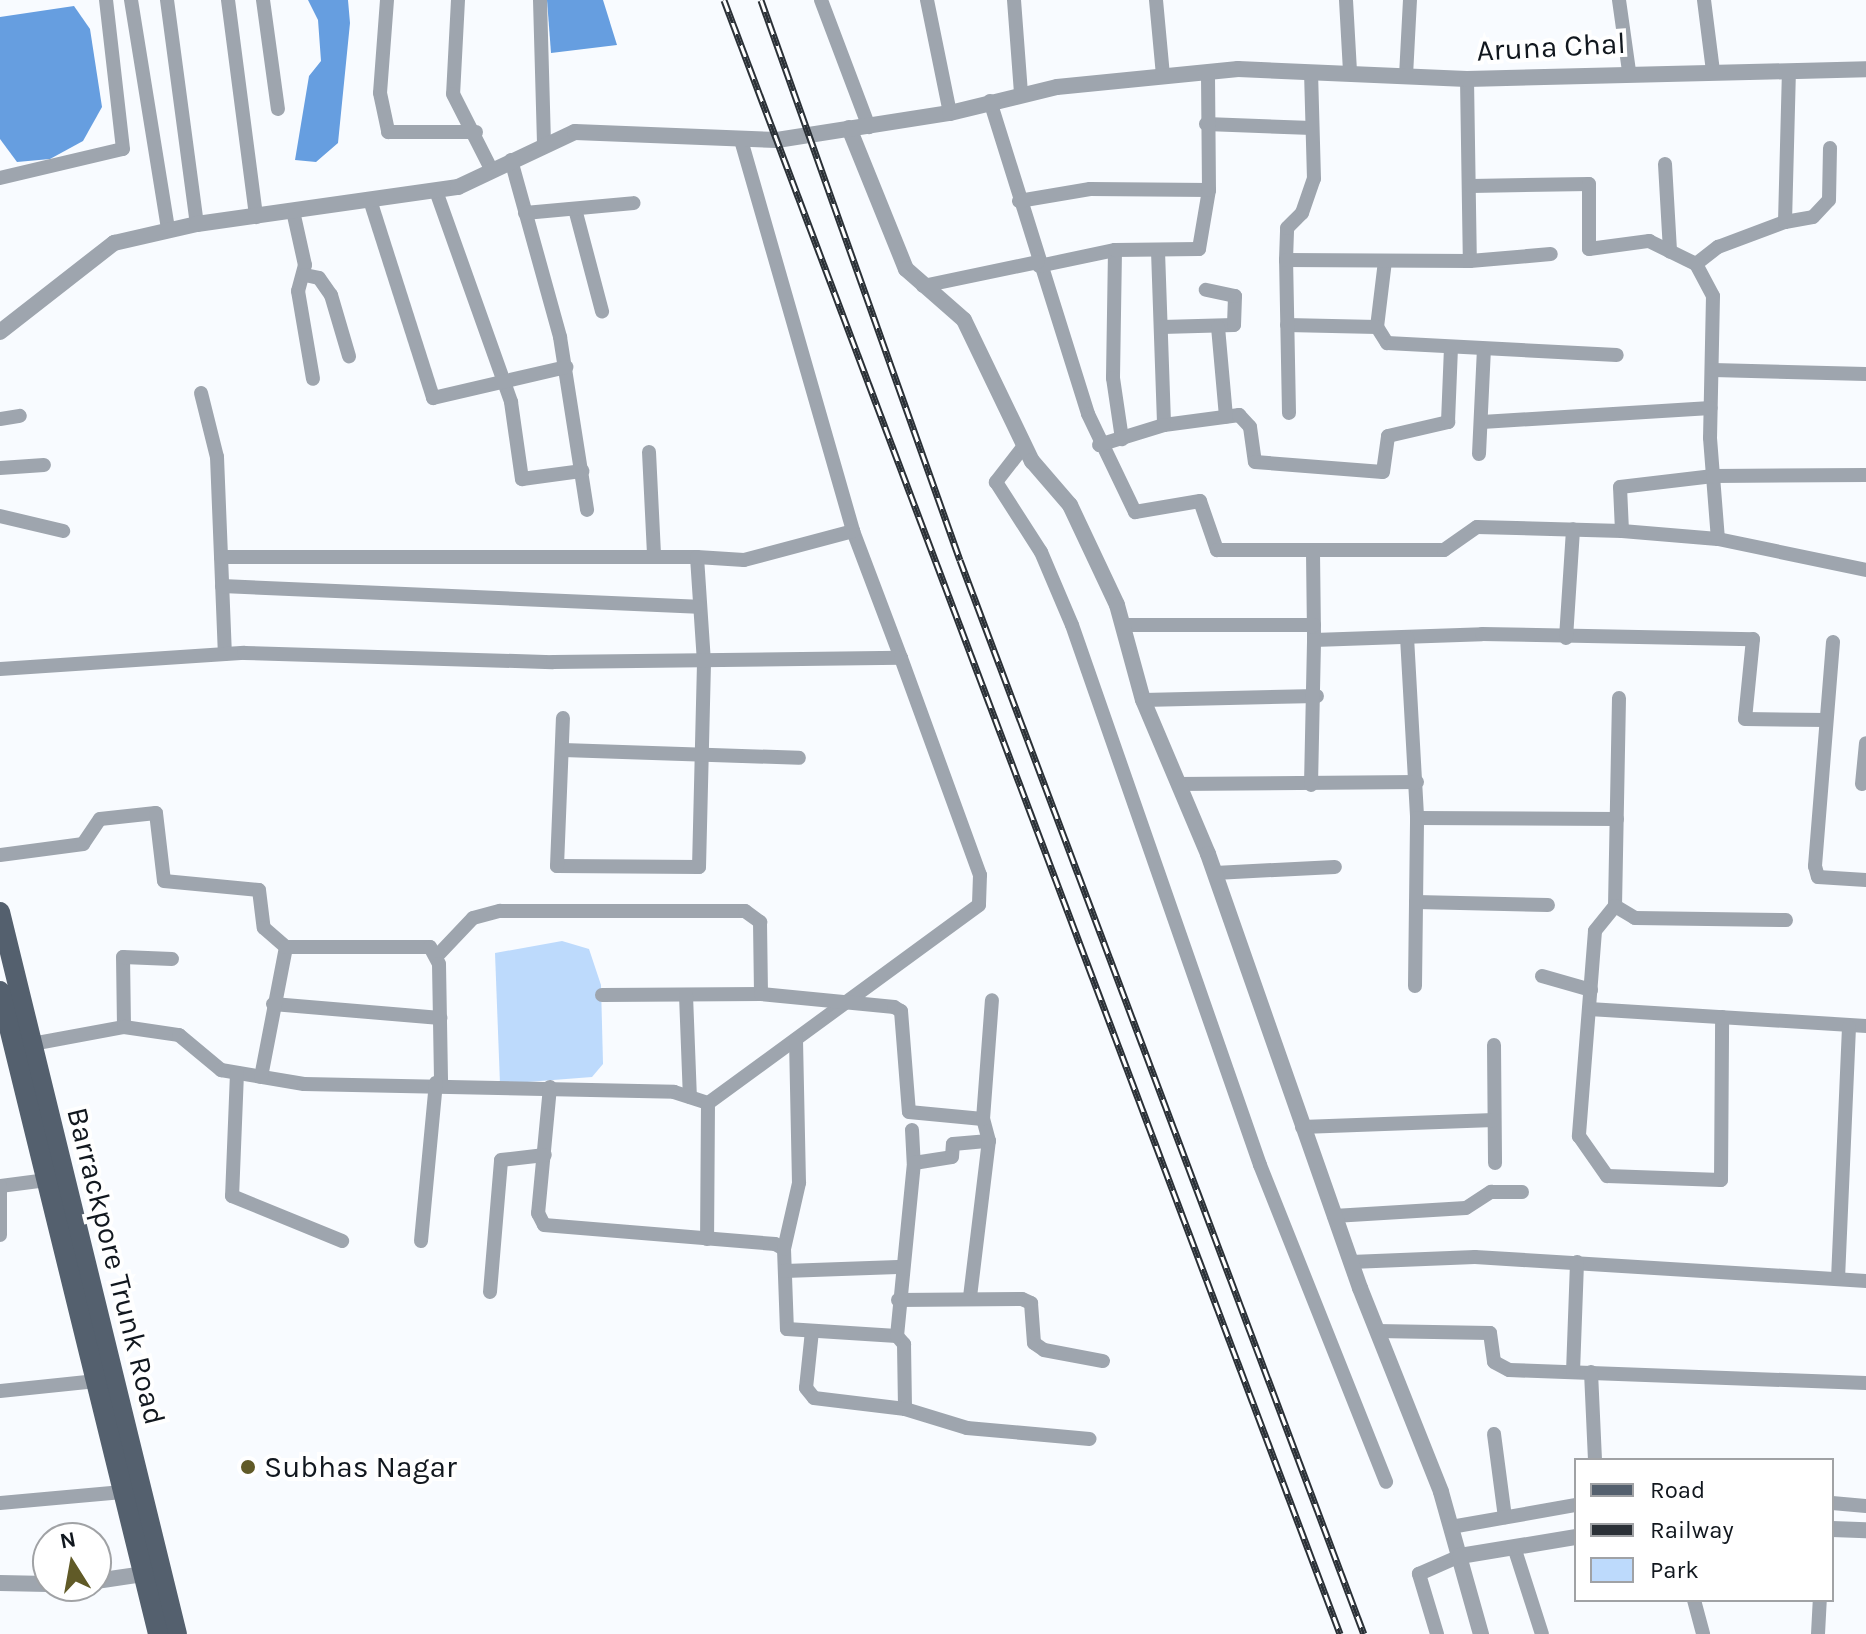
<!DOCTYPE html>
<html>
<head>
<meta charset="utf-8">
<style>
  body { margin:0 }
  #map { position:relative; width:1866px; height:1634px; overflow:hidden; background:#f8fbff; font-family:Karla,sans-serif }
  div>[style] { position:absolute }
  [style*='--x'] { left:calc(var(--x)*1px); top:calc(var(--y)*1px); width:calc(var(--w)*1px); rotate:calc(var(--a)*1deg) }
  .green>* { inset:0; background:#bddafc }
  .water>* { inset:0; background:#669ee0 }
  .minor>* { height:14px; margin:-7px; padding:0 7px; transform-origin:7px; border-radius:7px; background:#9ea5ae }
  .tertiary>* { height:16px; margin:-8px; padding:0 8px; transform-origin:8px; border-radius:8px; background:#9ea5ae }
  .primary>* { height:20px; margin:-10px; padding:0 10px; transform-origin:10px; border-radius:10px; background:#54606e }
  .rail>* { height:7px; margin-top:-3.5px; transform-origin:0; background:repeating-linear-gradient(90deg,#fff 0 12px,#2b3137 0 24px); box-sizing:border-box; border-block:2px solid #2b3137 }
  .dots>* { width:22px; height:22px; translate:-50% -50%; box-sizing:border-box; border:4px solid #fff; border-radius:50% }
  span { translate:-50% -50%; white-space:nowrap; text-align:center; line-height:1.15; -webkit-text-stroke:8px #fff; paint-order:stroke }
  .street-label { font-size:30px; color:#11171e }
  .poi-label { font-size:30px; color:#11171e }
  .left { translate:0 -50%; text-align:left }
  .legend { position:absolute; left:1574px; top:1458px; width:260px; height:144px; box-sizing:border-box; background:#fff; border:2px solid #a0a2a5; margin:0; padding:10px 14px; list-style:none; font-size:24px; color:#11171e }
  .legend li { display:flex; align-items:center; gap:16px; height:40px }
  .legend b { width:40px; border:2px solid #a0a2a5 }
  .north { position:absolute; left:32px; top:1522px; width:80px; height:80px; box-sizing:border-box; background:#fff; border:2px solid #a0a2a5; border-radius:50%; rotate:349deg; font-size:22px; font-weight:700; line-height:32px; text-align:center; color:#11171e }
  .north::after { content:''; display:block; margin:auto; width:28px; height:36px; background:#605a27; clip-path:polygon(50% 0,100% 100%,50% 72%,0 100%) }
</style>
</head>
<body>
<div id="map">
  <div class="green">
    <i style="clip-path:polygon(562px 941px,589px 949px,601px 985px,603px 1064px,592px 1077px,500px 1084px,495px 953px)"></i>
  </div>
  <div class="water">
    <i style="clip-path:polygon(308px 0,348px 0,350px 23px,338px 143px,316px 162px,295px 160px,309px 76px,321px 61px,318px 20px)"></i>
    <i style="clip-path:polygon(547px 0,603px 0,617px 45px,551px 53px)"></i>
    <i style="clip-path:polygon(74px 6px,90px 29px,102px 107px,83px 141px,50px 159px,17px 162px,0 139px,0 17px)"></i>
  </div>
  <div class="minor">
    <i style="--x:131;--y:0;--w:232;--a:80.8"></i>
    <i style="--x:167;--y:0;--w:226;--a:82.4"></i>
    <i style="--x:228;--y:0;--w:219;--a:82.6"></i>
    <i style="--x:263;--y:0;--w:110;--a:82.2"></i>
    <i style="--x:387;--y:0;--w:93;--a:94.3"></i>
    <i style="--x:380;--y:93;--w:40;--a:78"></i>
    <i style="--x:388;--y:132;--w:88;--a:0"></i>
    <i style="--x:458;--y:0;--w:94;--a:93"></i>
    <i style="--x:453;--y:94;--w:84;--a:63.1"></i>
    <i style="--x:540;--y:0;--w:143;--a:88.4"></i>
    <i style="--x:821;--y:0;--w:136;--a:69.3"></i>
    <i style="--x:927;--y:0;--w:115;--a:78.5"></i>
    <i style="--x:1014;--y:0;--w:93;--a:85.7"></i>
    <i style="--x:1156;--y:0;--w:75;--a:84.7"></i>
    <i style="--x:1346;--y:0;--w:72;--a:86.8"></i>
    <i style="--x:1619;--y:0;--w:72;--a:82"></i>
    <i style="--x:1704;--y:0;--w:72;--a:82.8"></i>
    <i style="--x:1406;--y:76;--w:76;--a:-87"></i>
    <i style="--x:1467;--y:79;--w:182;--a:89.1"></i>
    <i style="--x:1470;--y:261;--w:81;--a:-4.9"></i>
    <i style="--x:990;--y:101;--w:328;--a:72.6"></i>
    <i style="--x:1088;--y:414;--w:109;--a:64.4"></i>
    <i style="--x:1135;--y:512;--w:66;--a:-9.6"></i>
    <i style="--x:1200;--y:501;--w:52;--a:70.9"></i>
    <i style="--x:1217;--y:550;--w:227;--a:0"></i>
    <i style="--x:1444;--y:550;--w:40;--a:-34.9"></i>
    <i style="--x:1477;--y:527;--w:145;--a:1.6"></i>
    <i style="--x:1622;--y:531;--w:96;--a:4.8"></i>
    <i style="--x:1718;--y:539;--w:151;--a:11.8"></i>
    <i style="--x:1206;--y:124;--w:106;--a:2.2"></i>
    <i style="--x:741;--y:140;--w:407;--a:74"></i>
    <i style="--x:853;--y:531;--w:136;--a:69.3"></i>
    <i style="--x:511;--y:160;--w:184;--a:74.5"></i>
    <i style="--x:560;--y:337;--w:175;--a:81.1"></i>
    <i style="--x:1665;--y:164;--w:88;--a:86.7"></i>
    <i style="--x:0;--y:178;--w:126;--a:-13.3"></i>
    <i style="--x:123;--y:149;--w:150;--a:-96.5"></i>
    <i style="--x:1471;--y:186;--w:118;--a:-1"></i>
    <i style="--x:1589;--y:184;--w:65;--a:90"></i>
    <i style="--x:1589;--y:249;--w:61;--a:-7.6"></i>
    <i style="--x:1649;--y:241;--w:52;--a:26.1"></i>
    <i style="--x:1696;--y:264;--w:36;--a:62"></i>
    <i style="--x:1713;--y:296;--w:142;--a:91.2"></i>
    <i style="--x:1710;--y:438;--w:101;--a:85.5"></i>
    <i style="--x:436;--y:191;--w:224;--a:70.4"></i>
    <i style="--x:511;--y:402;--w:78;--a:81.9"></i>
    <i style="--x:522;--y:479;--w:61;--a:-7.6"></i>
    <i style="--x:370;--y:200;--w:208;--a:72.3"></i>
    <i style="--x:433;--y:398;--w:137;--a:-13.1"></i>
    <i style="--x:1019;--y:201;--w:72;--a:-9.6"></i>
    <i style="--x:1090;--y:189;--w:119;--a:0.5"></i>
    <i style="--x:575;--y:209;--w:106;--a:75.2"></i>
    <i style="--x:293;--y:211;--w:55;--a:77.5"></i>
    <i style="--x:305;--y:265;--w:27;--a:105"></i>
    <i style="--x:298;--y:291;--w:89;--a:80.3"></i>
    <i style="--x:525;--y:213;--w:109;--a:-5.2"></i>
    <i style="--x:1785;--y:222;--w:28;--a:-10"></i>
    <i style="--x:1813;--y:217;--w:23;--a:-47"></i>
    <i style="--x:1829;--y:200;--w:52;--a:-88.9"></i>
    <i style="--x:1115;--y:250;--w:128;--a:90.9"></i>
    <i style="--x:1113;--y:378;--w:62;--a:81.6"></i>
    <i style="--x:1158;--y:251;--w:174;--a:88"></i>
    <i style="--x:1164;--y:425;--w:76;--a:-7.6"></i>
    <i style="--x:1239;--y:415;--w:16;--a:47"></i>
    <i style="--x:1250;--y:427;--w:35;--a:82"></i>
    <i style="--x:1255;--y:462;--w:128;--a:4.5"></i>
    <i style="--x:1383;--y:472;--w:36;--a:-82"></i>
    <i style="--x:1388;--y:436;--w:62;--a:-13.1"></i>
    <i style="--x:1448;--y:422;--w:75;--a:-87.7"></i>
    <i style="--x:1286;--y:260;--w:32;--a:-88"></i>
    <i style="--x:1287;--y:228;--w:21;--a:-45"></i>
    <i style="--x:1302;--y:213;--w:36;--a:-71"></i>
    <i style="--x:1314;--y:179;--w:107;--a:-91.6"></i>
    <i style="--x:1385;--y:261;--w:66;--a:96.9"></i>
    <i style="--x:1377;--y:327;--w:19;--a:58"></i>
    <i style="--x:1387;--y:343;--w:230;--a:3"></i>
    <i style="--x:1696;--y:264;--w:28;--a:-38"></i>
    <i style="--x:1718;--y:247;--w:72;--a:-20.5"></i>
    <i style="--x:1785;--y:222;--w:151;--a:-88.5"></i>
    <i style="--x:1039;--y:266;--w:78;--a:-11.9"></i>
    <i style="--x:1115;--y:250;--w:84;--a:-0.7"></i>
    <i style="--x:1199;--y:249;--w:60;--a:-80.4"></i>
    <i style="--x:1209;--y:190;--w:118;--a:-90.5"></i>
    <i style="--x:305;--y:275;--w:14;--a:12"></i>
    <i style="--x:319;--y:278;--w:21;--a:55"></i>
    <i style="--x:331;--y:295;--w:64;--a:73.6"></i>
    <i style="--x:923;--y:286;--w:117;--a:-11.8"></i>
    <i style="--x:1287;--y:325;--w:90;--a:1.3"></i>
    <i style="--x:1162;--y:327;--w:72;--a:-1.6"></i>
    <i style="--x:1234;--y:325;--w:29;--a:-88"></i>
    <i style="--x:1235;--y:296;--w:30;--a:-168"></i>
    <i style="--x:1218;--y:327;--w:90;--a:84.9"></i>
    <i style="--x:1713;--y:370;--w:153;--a:1.5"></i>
    <i style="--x:201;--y:393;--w:66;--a:76"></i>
    <i style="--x:217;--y:457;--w:197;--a:87.7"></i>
    <i style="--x:1289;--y:413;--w:153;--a:-91.1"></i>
    <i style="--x:1286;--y:260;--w:184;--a:0.3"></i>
    <i style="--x:0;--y:419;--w:20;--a:-9"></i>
    <i style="--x:1482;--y:422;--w:229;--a:-3.5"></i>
    <i style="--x:1099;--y:445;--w:68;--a:-17.1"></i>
    <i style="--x:1024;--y:446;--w:46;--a:127.9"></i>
    <i style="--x:996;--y:482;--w:83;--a:57.3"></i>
    <i style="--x:1041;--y:552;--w:79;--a:67"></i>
    <i style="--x:1072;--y:625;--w:572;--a:70.8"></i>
    <i style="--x:1260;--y:1165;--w:341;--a:68.3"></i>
    <i style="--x:649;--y:452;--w:104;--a:87.2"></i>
    <i style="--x:1479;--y:454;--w:105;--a:-87.3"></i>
    <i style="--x:0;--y:468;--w:44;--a:-3.9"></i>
    <i style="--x:0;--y:516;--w:65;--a:13.4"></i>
    <i style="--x:1622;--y:531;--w:44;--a:-92.6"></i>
    <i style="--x:1620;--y:487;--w:94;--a:-6.7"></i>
    <i style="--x:1713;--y:476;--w:153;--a:-0.4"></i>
    <i style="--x:1313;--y:553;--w:87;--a:89.3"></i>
    <i style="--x:1314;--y:640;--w:168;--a:-2"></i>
    <i style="--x:1482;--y:634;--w:271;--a:1.1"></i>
    <i style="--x:1753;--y:639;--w:80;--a:95.7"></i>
    <i style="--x:1745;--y:719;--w:81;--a:0.7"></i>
    <i style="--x:221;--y:557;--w:476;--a:0"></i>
    <i style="--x:697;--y:557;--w:106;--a:86.2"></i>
    <i style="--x:704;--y:663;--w:204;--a:91.4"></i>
    <i style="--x:699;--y:867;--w:142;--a:-179.6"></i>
    <i style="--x:557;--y:866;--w:148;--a:-87.7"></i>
    <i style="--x:697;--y:557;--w:47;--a:3.7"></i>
    <i style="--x:744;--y:560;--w:113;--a:-14.9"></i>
    <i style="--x:222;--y:586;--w:476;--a:2.5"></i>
    <i style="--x:1123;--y:625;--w:191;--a:0"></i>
    <i style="--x:1407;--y:637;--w:181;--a:86.8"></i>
    <i style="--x:1417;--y:818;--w:200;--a:0.3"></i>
    <i style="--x:1566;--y:638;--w:109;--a:-86.3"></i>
    <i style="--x:1833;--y:642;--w:225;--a:94.6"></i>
    <i style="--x:1815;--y:866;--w:11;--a:75"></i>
    <i style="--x:1818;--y:877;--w:48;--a:3.6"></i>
    <i style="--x:0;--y:669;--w:245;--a:-3.8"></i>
    <i style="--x:244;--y:653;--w:309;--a:1.7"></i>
    <i style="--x:553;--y:662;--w:348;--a:-0.7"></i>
    <i style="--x:901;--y:658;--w:231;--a:70"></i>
    <i style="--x:980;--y:875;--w:30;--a:92"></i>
    <i style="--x:979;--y:905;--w:336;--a:143.8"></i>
    <i style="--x:1619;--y:698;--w:208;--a:91.1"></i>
    <i style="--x:1615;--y:906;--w:23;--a:31"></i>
    <i style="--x:1635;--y:918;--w:151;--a:0.8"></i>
    <i style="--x:1143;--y:700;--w:174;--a:-1.3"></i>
    <i style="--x:563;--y:750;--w:236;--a:1.9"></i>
    <i style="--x:1178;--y:784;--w:239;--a:-0.5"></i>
    <i style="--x:1862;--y:784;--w:41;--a:-84.4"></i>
    <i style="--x:1311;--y:785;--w:145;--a:-88.8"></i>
    <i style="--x:0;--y:855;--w:84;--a:-7.5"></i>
    <i style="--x:83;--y:844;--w:30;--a:-56"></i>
    <i style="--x:100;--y:819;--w:56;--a:-6.1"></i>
    <i style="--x:156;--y:813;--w:68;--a:83.3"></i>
    <i style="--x:164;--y:881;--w:95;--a:5.4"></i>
    <i style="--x:259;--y:890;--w:38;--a:83"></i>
    <i style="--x:264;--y:928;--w:29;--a:41"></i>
    <i style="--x:1215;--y:873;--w:120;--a:-2.9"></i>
    <i style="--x:1416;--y:902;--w:132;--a:1.3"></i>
    <i style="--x:1615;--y:906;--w:32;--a:129"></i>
    <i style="--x:1595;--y:931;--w:206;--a:94.5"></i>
    <i style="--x:1579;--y:1136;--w:49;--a:55"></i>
    <i style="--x:1607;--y:1176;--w:114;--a:2"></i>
    <i style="--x:1721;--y:1180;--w:163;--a:-89.6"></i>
    <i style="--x:437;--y:956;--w:52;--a:-46.5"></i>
    <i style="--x:473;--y:918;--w:28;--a:-15"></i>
    <i style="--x:500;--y:911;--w:245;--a:0"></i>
    <i style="--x:745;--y:911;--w:19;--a:36"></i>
    <i style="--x:760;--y:922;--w:72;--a:89.2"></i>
    <i style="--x:1542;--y:976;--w:51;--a:15.9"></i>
    <i style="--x:1415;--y:986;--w:168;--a:-89.3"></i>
    <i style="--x:602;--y:995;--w:159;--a:-0.4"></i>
    <i style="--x:761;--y:994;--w:134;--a:5.6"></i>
    <i style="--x:894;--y:1007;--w:8;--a:30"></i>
    <i style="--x:901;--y:1011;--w:101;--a:85.5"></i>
    <i style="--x:909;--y:1112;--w:74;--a:5.4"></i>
    <i style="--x:686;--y:995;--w:102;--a:87.8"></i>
    <i style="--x:273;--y:1004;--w:168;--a:4.8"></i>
    <i style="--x:1589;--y:1009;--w:278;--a:3.5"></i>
    <i style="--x:124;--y:1027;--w:70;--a:-90.8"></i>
    <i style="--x:123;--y:957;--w:49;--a:2.3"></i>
    <i style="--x:32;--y:1044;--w:94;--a:-10.5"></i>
    <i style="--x:124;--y:1027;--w:56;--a:8.3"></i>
    <i style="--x:179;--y:1035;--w:55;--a:39.8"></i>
    <i style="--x:221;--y:1070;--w:84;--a:9.6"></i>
    <i style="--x:304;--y:1084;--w:370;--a:1.2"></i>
    <i style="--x:674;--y:1092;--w:36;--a:18"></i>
    <i style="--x:708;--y:1103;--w:136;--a:90.4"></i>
    <i style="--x:1494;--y:1045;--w:118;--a:89.5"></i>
    <i style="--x:237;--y:1073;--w:123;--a:92.3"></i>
    <i style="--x:232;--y:1196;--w:119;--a:22.2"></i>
    <i style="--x:261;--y:1077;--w:132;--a:-79.1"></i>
    <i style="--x:286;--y:947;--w:144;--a:0"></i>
    <i style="--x:430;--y:947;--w:19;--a:62"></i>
    <i style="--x:439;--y:964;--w:119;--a:89"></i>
    <i style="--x:550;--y:1087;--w:127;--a:95.4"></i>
    <i style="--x:538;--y:1213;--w:13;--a:63"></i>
    <i style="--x:544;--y:1225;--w:232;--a:4.7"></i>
    <i style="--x:775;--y:1244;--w:10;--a:29"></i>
    <i style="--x:784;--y:1249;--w:80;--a:87.9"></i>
    <i style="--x:787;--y:1329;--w:110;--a:3.6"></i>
    <i style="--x:897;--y:1336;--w:11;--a:49"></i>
    <i style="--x:904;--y:1344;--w:65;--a:89.1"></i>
    <i style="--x:1302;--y:1127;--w:192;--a:-2.1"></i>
    <i style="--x:912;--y:1130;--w:33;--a:87"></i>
    <i style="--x:914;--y:1163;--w:38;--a:-9"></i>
    <i style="--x:952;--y:1157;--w:13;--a:-86"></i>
    <i style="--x:953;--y:1144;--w:36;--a:-5"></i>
    <i style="--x:0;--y:1186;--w:55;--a:-7.3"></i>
    <i style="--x:1334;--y:1216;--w:132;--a:-3.5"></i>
    <i style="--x:1466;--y:1208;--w:30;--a:-33"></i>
    <i style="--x:1491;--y:1192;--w:31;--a:0"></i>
    <i style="--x:0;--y:1235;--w:49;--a:-90"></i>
    <i style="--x:421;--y:1241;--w:159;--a:-84.6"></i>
    <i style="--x:784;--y:1249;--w:68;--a:-77.2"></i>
    <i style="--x:799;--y:1183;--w:143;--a:-91.2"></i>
    <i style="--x:1351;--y:1262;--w:124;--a:-2.3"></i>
    <i style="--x:1475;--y:1257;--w:392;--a:3.5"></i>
    <i style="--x:785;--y:1271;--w:113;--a:-2"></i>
    <i style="--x:1838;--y:1279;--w:252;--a:-87.5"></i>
    <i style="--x:490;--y:1292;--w:132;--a:-85.2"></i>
    <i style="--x:501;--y:1160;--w:44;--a:-6.5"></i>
    <i style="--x:970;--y:1297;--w:157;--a:-83.1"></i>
    <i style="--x:989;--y:1141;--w:23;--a:-105"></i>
    <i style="--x:983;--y:1119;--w:119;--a:-85.7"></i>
    <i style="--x:898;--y:1300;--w:124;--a:-0.5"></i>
    <i style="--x:1022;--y:1299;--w:10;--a:24"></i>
    <i style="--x:1031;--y:1303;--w:40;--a:85.7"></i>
    <i style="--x:1034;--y:1343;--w:12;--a:35"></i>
    <i style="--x:1044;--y:1350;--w:60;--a:10.6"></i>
    <i style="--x:812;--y:1331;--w:57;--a:96"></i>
    <i style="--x:806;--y:1388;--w:13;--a:51"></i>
    <i style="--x:814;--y:1398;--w:92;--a:6.9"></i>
    <i style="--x:905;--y:1409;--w:65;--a:17"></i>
    <i style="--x:967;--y:1428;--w:123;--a:5.1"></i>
    <i style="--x:1377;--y:1331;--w:113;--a:1"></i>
    <i style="--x:1490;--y:1333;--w:29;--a:82"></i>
    <i style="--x:1494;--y:1362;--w:17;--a:28"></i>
    <i style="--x:1509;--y:1370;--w:357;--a:2.1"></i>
    <i style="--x:897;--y:1336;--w:174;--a:-84.4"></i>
    <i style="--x:1573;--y:1372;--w:110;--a:-87.9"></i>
    <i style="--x:1591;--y:1372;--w:88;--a:87.4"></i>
    <i style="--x:0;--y:1391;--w:97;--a:-5.9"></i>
    <i style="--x:1494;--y:1434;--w:84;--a:82.5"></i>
    <i style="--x:0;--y:1503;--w:123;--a:-5.1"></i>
    <i style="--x:1832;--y:1503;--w:34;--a:5"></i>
    <i style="--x:1451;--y:1527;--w:127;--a:-10"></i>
    <i style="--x:1514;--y:1547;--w:91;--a:72.2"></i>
    <i style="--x:1694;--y:1600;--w:35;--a:75"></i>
    <i style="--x:1437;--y:1634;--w:63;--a:-106.7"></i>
    <i style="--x:1419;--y:1574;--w:45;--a:-23.7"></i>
    <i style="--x:1818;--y:1634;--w:34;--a:-87"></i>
  </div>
  <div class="tertiary">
    <i style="--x:849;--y:128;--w:152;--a:68"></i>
    <i style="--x:906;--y:269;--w:77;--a:41.3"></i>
    <i style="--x:964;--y:320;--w:157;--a:64.3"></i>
    <i style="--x:1032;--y:461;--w:58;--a:49.2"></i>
    <i style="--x:1070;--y:505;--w:110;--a:64.8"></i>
    <i style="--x:1117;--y:605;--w:98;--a:74.7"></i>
    <i style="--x:1143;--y:700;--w:167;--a:67.1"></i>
    <i style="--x:1208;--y:854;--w:460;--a:70.7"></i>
    <i style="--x:1360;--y:1288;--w:219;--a:68.3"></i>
    <i style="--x:1441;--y:1492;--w:148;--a:74.3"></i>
    <i style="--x:0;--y:332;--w:145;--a:-38"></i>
    <i style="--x:114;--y:243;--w:85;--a:-12.9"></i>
    <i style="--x:197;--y:224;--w:264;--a:-8.1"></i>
    <i style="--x:458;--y:187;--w:129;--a:-25.2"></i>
    <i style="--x:575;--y:132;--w:202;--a:2.3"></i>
    <i style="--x:777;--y:140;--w:175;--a:-8.9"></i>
    <i style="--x:950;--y:113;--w:110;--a:-13.7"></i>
    <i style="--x:1057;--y:87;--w:182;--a:-5.7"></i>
    <i style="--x:1238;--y:69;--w:229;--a:2.5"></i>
    <i style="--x:1467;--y:79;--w:399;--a:-1.4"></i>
    <i style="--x:1832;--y:1529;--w:34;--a:2"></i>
    <i style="--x:1460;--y:1556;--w:118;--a:-9.3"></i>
    <i style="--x:96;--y:1581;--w:49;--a:-8.3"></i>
    <i style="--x:0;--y:1583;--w:48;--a:1.2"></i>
  </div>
  <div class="primary">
    <i style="--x:0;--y:912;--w:743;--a:76.23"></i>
    <i style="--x:0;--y:991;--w:662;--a:76.19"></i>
  </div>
  <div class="rail">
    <i style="--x:724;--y:0;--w:1746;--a:69.34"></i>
    <i style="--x:761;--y:0;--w:594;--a:70.44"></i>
    <i style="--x:960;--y:560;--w:1147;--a:69.39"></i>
  </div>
  <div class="dots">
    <i style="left:248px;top:1467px;background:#605a27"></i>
  </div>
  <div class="street-label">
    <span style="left:1551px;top:47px;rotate:-3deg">Aruna Chal</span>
    <span style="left:116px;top:1266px;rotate:76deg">Barrackpore Trunk Road</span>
  </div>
  <div class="poi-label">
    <span class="left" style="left:264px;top:1467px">Subhas Nagar</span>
  </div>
  <ul class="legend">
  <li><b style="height:10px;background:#54606e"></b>Road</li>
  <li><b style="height:10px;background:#2b3137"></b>Railway</li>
  <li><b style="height:22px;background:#bddafc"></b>Park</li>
  </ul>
  <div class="north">N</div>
</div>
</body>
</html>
